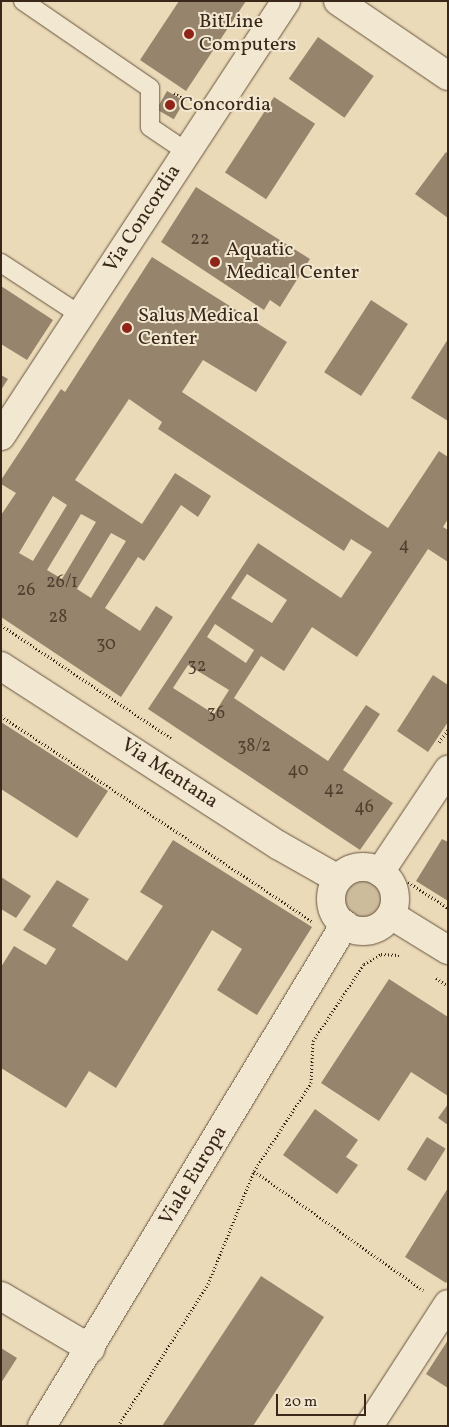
<!DOCTYPE html>
<html>
<head>
<meta charset="utf-8">
<style>
  body { margin:0 }
  #map { position:relative; width:449px; height:1427px; overflow:hidden; background:#ebdab7; font-family:Vollkorn,serif }
  div>[style] { position:absolute }
  [style*='--x'] { left:calc(var(--x)*1px); top:calc(var(--y)*1px); width:calc(var(--w)*1px); rotate:calc(var(--a)*1deg) }
  .green>* { inset:0; background:#cdbc9c }
  .round { border-radius:50% }
  .building>* { inset:0; background:#96856c; transform-origin:0 0 }
  .path>* { height:3px; margin-top:-1.5px; transform-origin:0; background:repeating-linear-gradient(90deg,#39281a 0 1px,transparent 0 3.5px) }
  .roads { filter:drop-shadow(0 0 1px #665441) drop-shadow(0 0 1px #665441) }
  .service>* { height:18px; margin:-9px; padding:0 9px; transform-origin:9px; border-radius:9px; background:#f2e7d0 }
  .minor>* { height:28px; margin:-14px; padding:0 14px; transform-origin:14px; border-radius:14px; background:#f2e7d0 }
  .secondary>* { height:28px; margin:-14px; padding:0 14px; transform-origin:14px; border-radius:14px; background:#f2e7d0 }
  .secondary>.ring { margin:-14px; padding:0; box-sizing:content-box; background:none; border:28px solid #f2e7d0; border-radius:50% }
  .dots>* { width:14px; height:14px; translate:-50% -50%; box-sizing:border-box; border:2px solid #f2e7d0; border-radius:50% }
  span { translate:-50% -50%; white-space:nowrap; text-align:center; line-height:1.15; -webkit-text-stroke:4px #f2e7d0; paint-order:stroke }
  .number-label { font-size:18px; color:#503f2e }
  .number-label span { -webkit-text-stroke-width:0 }
  .poi-label { font-size:20px; color:#39281a }
  .left { translate:0 -50%; text-align:left }
  .street-label { font-size:20px; color:#39281a }
  .frame { position:absolute; inset:0; border:2px solid #39281a; pointer-events:none }
  .scale { position:absolute; left:276px; top:1394px; width:90px; height:22px; box-sizing:border-box; border:2px solid #39281a; border-top:0; padding-left:6px; font-size:15px; line-height:18px; white-space:nowrap; color:#39281a; -webkit-text-stroke:4px #f2e7d0; paint-order:stroke }
</style>
</head>
<body>
<div id="map">
  <div class="green">
    <i class="round" style="left:343px;top:878px;width:40px;height:40px"></i>
  </div>
  <div class="building">
    <i style="clip-path:polygon(179px 1px,246px 1px,186px 91px,140px 60px)"></i>
    <i style="left:318px;top:37px;width:68px;height:51px;rotate:35deg"></i>
    <i style="left:167px;top:91px;width:20px;height:21px;rotate:30deg"></i>
    <i style="left:274px;top:97px;width:49px;height:90px;rotate:33deg"></i>
    <i style="clip-path:polygon(446px 152px,448px 154px,448px 218px,415px 194px)"></i>
    <i style="clip-path:polygon(196px 187px,310px 259px,280px 307px,270px 300px,264px 310px,161px 242px)"></i>
    <i style="clip-path:polygon(evenodd,152px 257px,287px 342px,256px 392px,203px 360px,182px 392px,388px 528px,439px 451px,448px 457px,448px 519px,443px 527px,448px 530px,448px 562px,428px 549px,357px 657px,312px 627px,284px 671px,261px 656px,234px 698px,328px 761px,366px 705px,380px 714px,343px 770px,393px 803px,360px 850px,148px 709px,258px 543px,341px 598px,372px 552px,351px 539px,344px 551px,158px 429px,162px 422px,129px 399px,75px 480px,142px 524px,175px 473px,211px 496px,198px 517px,181px 505px,144px 561px,138px 557px,105px 608px,140px 631px,156px 606px,173px 617px,121px 697px,1px 617px,1px 515px,16px 493px,1px 484px,1px 480px,61px 389px,65px 392px,152px 257px,53px 496px,67px 505px,33px 561px,19px 553px,53px 496px,152px 257px,81px 514px,96px 522px,62px 579px,47px 570px,81px 514px,152px 257px,111px 533px,126px 541px,91px 598px,77px 589px,111px 533px,152px 257px,247px 574px,287px 600px,272px 623px,231px 598px,247px 574px,152px 257px,215px 624px,254px 650px,246px 663px,207px 637px,215px 624px,152px 257px,188px 665px,229px 690px,214px 714px,173px 688px,188px 665px)"></i>
    <i style="clip-path:polygon(1px 286px,53px 320px,27px 360px,1px 344px)"></i>
    <i style="left:371px;top:300px;width:44px;height:86px;rotate:33deg"></i>
    <i style="clip-path:polygon(448px 339px,448px 421px,411px 398px)"></i>
    <i style="clip-path:polygon(1px 375px,8px 379px,1px 390px)"></i>
    <i style="clip-path:polygon(433px 675px,448px 685px,448px 722px,428px 752px,397px 731px)"></i>
    <i style="clip-path:polygon(1px 722px,108px 791px,77px 838px,1px 789px)"></i>
    <i style="clip-path:polygon(442px 839px,448px 842px,448px 901px,416px 881px)"></i>
    <i style="clip-path:polygon(173px 840px,312px 927px,257px 1015px,217px 990px,242px 949px,212px 930px,116px 1088px,89px 1071px,66px 1108px,1px 1068px,1px 967px,14px 946px,46px 965px,56px 949px,23px 930px,57px 880px,89px 899px,72px 926px,127px 961px,163px 906px,140px 892px)"></i>
    <i style="clip-path:polygon(1px 877px,31px 896px,16px 918px,1px 909px)"></i>
    <i style="clip-path:polygon(389px 979px,448px 1017px,448px 1096px,411px 1072px,379px 1121px,321px 1083px)"></i>
    <i style="clip-path:polygon(448px 1104px,448px 1125px,438px 1118px)"></i>
    <i style="clip-path:polygon(315px 1109px,358px 1140px,346px 1157px,358px 1165px,337px 1194px,283px 1155px)"></i>
    <i style="left:427px;top:1137px;width:22px;height:38px;rotate:32deg"></i>
    <i style="clip-path:polygon(448px 1188px,448px 1280px,446px 1283px,405px 1257px)"></i>
    <i style="clip-path:polygon(261px 1276px,324px 1317px,253px 1426px,162px 1426px)"></i>
    <i style="clip-path:polygon(448px 1340px,448px 1388px,426px 1374px)"></i>
    <i style="clip-path:polygon(1px 1348px,17px 1358px,1px 1383px)"></i>
  </div>
  <div class="path">
    <i style="--x:174;--y:93;--w:14;--a:30"></i>
    <i style="--x:1;--y:625;--w:204;--a:33.6"></i>
    <i style="--x:1;--y:716;--w:374;--a:33.4"></i>
    <i style="--x:439;--y:742;--w:15;--a:-53"></i>
    <i style="--x:408;--y:882;--w:48;--a:33"></i>
    <i style="--x:436;--y:978;--w:14;--a:34"></i>
    <i style="--x:254;--y:1171;--w:207;--a:35.2"></i>
    <i style="--x:118;--y:1426;--w:168;--a:-57.6"></i>
    <i style="--x:208;--y:1284;--w:122;--a:-67.8"></i>
    <i style="--x:254;--y:1171;--w:105;--a:-57.1"></i>
    <i style="--x:311;--y:1083;--w:42;--a:-87.3"></i>
    <i style="--x:313;--y:1041;--w:92;--a:-56.5"></i>
    <i style="--x:364;--y:964;--w:20;--a:-30"></i>
    <i style="--x:381;--y:954;--w:18;--a:3"></i>
  </div>
  <div class="roads">
    <div class="service">
      <i style="--x:23;--y:1;--w:154;--a:34.4"></i>
      <i style="--x:150;--y:88;--w:39;--a:90"></i>
      <i style="--x:150;--y:127;--w:45;--a:34"></i>
      <i style="--x:1;--y:263;--w:93;--a:33.2"></i>
    </div>
    <div class="minor">
      <i style="--x:338;--y:1;--w:133;--a:34.3"></i>
      <i style="--x:1;--y:436;--w:520;--a:-56.77"></i>
      <i style="--x:380;--y:872;--w:123;--a:-56.3"></i>
      <i style="--x:1;--y:1296;--w:104;--a:30.5"></i>
      <i style="--x:42;--y:1426;--w:586;--a:-58.89"></i>
      <i style="--x:369;--y:1426;--w:145;--a:-57.1"></i>
    </div>
    <div class="secondary">
      <i style="--x:1;--y:666;--w:330;--a:32.9"></i>
      <i style="--x:278;--y:845;--w:69;--a:29.5"></i>
      <i class="ring" style="left:331px;top:867px;width:36px;height:36px"></i>
      <i style="--x:391;--y:915;--w:67;--a:31.6"></i>
    </div>
  </div>
  <div class="dots">
    <i style="left:189px;top:34px;background:#8f2418"></i>
    <i style="left:170px;top:105px;background:#8f2418"></i>
    <i style="left:215px;top:262px;background:#8f2418"></i>
    <i style="left:127px;top:328px;background:#8f2418"></i>
  </div>
  <div class="number-label">
    <span style="left:200px;top:240px">22</span>
    <span style="left:404px;top:546px">4</span>
    <span style="left:62px;top:583px">26/1</span>
    <span style="left:26px;top:591px">26</span>
    <span style="left:58px;top:618px">28</span>
    <span style="left:106px;top:645px">30</span>
    <span style="left:197px;top:667px">32</span>
    <span style="left:216px;top:714px">36</span>
    <span style="left:254px;top:747px">38/2</span>
    <span style="left:298px;top:771px">40</span>
    <span style="left:334px;top:790px">42</span>
    <span style="left:364px;top:808px">46</span>
  </div>
  <div class="poi-label">
    <span class="left" style="left:199px;top:34px">BitLine<br>Computers</span>
    <span class="left" style="left:180px;top:105px">Concordia</span>
    <span class="left" style="left:226px;top:262px">Aquatic<br>Medical Center</span>
    <span class="left" style="left:138px;top:328px">Salus Medical<br>Center</span>
  </div>
  <div class="street-label">
    <span style="left:143px;top:219px;rotate:-57deg">Via Concordia</span>
    <span style="left:169px;top:774px;rotate:33deg">Via Mentana</span>
    <span style="left:194px;top:1176px;rotate:-59deg">Viale Europa</span>
  </div>
  <div class="frame"></div>
  <div class="scale">20 m</div>
</div>
</body>
</html>
